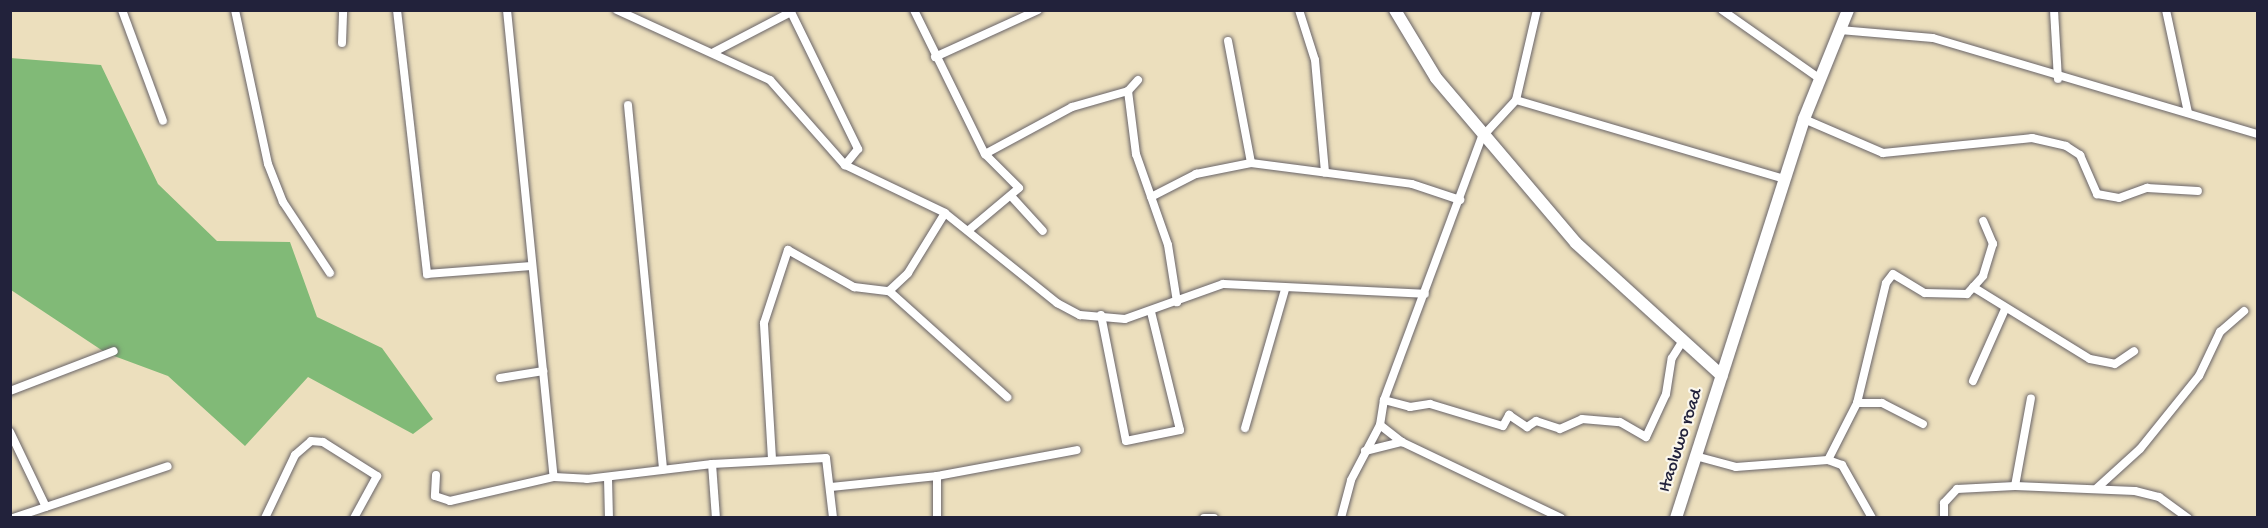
<!DOCTYPE html>
<html>
<head>
<meta charset="utf-8">
<style>
  body { margin:0 }
  #map { position:relative; width:2268px; height:528px; overflow:hidden; background:#ecdfbd; font-family:"Gochi Hand",sans-serif }
  div>[style] { position:absolute }
  [style*='--x'] { left:calc(var(--x)*1px); top:calc(var(--y)*1px); width:calc(var(--w)*1px); rotate:calc(var(--a)*1deg) }
  .forest>* { inset:0; background:#81ba77 }
  .roads { filter:drop-shadow(0 0 2px #696468) drop-shadow(0 0 2px #696468) }
  .street>* { height:8px; margin:-4px; padding:0 4px; transform-origin:4px; border-radius:4px; background:#fff }
  .secondary>* { height:12px; margin:-6px; padding:0 6px; transform-origin:6px; border-radius:6px; background:#fff }
  span { translate:-50% -50%; white-space:nowrap; text-align:center; line-height:1.15; -webkit-text-stroke:4.5px #fbf7ec; paint-order:stroke }
  .street-label { font-size:18px; color:#22223b }
  .frame { position:absolute; inset:0; border:12px solid #22223b; pointer-events:none }
</style>
</head>
<body>
<div id="map">
  <div class="forest">
    <i style="clip-path:polygon(10px 58px,101px 65px,158px 184px,217px 241px,290px 242px,317px 317px,382px 348px,433px 419px,413px 434px,308px 377px,245px 446px,168px 376px,106px 353px,11px 290px)"></i>
  </div>
  <div class="roads">
    <div class="street">
      <i style="--x:122;--y:10;--w:118;--a:69.7"></i>
      <i style="--x:235;--y:10;--w:157;--a:77.9"></i>
      <i style="--x:268;--y:164;--w:41;--a:68.5"></i>
      <i style="--x:283;--y:202;--w:85;--a:56.5"></i>
      <i style="--x:397;--y:10;--w:266;--a:83.5"></i>
      <i style="--x:427;--y:274;--w:104;--a:-4.4"></i>
      <i style="--x:507;--y:10;--w:469;--a:84.3"></i>
      <i style="--x:617;--y:10;--w:168;--a:24.6"></i>
      <i style="--x:770;--y:80;--w:113;--a:48.6"></i>
      <i style="--x:845;--y:165;--w:111;--a:25.6"></i>
      <i style="--x:945;--y:213;--w:144;--a:38.8"></i>
      <i style="--x:1057;--y:303;--w:26;--a:28"></i>
      <i style="--x:1080;--y:315;--w:45;--a:5.1"></i>
      <i style="--x:1125;--y:319;--w:104;--a:-19.7"></i>
      <i style="--x:1223;--y:284;--w:202;--a:2.8"></i>
      <i style="--x:790;--y:10;--w:155;--a:63.9"></i>
      <i style="--x:858;--y:149;--w:21;--a:129"></i>
      <i style="--x:914;--y:10;--w:161;--a:63.8"></i>
      <i style="--x:985;--y:154;--w:48;--a:45"></i>
      <i style="--x:1019;--y:188;--w:65;--a:140"></i>
      <i style="--x:1299;--y:10;--w:52;--a:72.3"></i>
      <i style="--x:1315;--y:60;--w:113;--a:84.9"></i>
      <i style="--x:1722;--y:10;--w:120;--a:35.1"></i>
      <i style="--x:2054;--y:10;--w:69;--a:86.7"></i>
      <i style="--x:2166;--y:10;--w:105;--a:77.9"></i>
      <i style="--x:1840;--y:30;--w:93;--a:4.9"></i>
      <i style="--x:1933;--y:38;--w:339;--a:16.5"></i>
      <i style="--x:1228;--y:41;--w:124;--a:79.3"></i>
      <i style="--x:342;--y:43;--w:33;--a:-88"></i>
      <i style="--x:714;--y:52;--w:87;--a:-27.5"></i>
      <i style="--x:935;--y:57;--w:113;--a:-24.5"></i>
      <i style="--x:1138;--y:80;--w:15;--a:132"></i>
      <i style="--x:1128;--y:91;--w:64;--a:82.8"></i>
      <i style="--x:1136;--y:154;--w:96;--a:70.6"></i>
      <i style="--x:1168;--y:245;--w:58;--a:81"></i>
      <i style="--x:1516;--y:100;--w:279;--a:16.4"></i>
      <i style="--x:628;--y:105;--w:366;--a:84.5"></i>
      <i style="--x:1804;--y:119;--w:86;--a:23.3"></i>
      <i style="--x:1883;--y:153;--w:150;--a:-5.7"></i>
      <i style="--x:2032;--y:138;--w:35;--a:13"></i>
      <i style="--x:2066;--y:146;--w:17;--a:33"></i>
      <i style="--x:2080;--y:155;--w:43;--a:66.4"></i>
      <i style="--x:2097;--y:194;--w:22;--a:10"></i>
      <i style="--x:2119;--y:198;--w:30;--a:-20"></i>
      <i style="--x:2147;--y:188;--w:51;--a:3.4"></i>
      <i style="--x:985;--y:154;--w:99;--a:-28.4"></i>
      <i style="--x:1072;--y:107;--w:58;--a:-15.9"></i>
      <i style="--x:1011;--y:196;--w:47;--a:47.6"></i>
      <i style="--x:1151;--y:197;--w:51;--a:-27.1"></i>
      <i style="--x:1196;--y:174;--w:56;--a:-11.3"></i>
      <i style="--x:1251;--y:163;--w:162;--a:7.4"></i>
      <i style="--x:1412;--y:184;--w:51;--a:18.4"></i>
      <i style="--x:1973;--y:287;--w:137;--a:31.6"></i>
      <i style="--x:2090;--y:359;--w:25;--a:11"></i>
      <i style="--x:2115;--y:364;--w:23;--a:-34"></i>
      <i style="--x:889;--y:291;--w:159;--a:41.9"></i>
      <i style="--x:1101;--y:315;--w:128;--a:78.8"></i>
      <i style="--x:1126;--y:441;--w:55;--a:-11.5"></i>
      <i style="--x:1180;--y:430;--w:122;--a:-103.8"></i>
      <i style="--x:500;--y:378;--w:44;--a:-9.2"></i>
      <i style="--x:1973;--y:381;--w:79;--a:-66"></i>
      <i style="--x:10;--y:391;--w:111;--a:-21"></i>
      <i style="--x:1384;--y:400;--w:27;--a:15"></i>
      <i style="--x:1410;--y:407;--w:20;--a:-9"></i>
      <i style="--x:1430;--y:404;--w:76;--a:16.8"></i>
      <i style="--x:1503;--y:426;--w:13;--a:-61"></i>
      <i style="--x:1509;--y:415;--w:22;--a:34"></i>
      <i style="--x:1527;--y:427;--w:11;--a:-34"></i>
      <i style="--x:1536;--y:421;--w:25;--a:18"></i>
      <i style="--x:1560;--y:429;--w:24;--a:-24"></i>
      <i style="--x:1582;--y:419;--w:38;--a:5"></i>
      <i style="--x:1620;--y:422;--w:30;--a:30"></i>
      <i style="--x:1646;--y:437;--w:47;--a:-65.1"></i>
      <i style="--x:1666;--y:394;--w:36;--a:-81"></i>
      <i style="--x:1672;--y:358;--w:22;--a:-58"></i>
      <i style="--x:1857;--y:403;--w:25;--a:0"></i>
      <i style="--x:1882;--y:403;--w:46;--a:27.1"></i>
      <i style="--x:1380;--y:425;--w:28;--a:38"></i>
      <i style="--x:1402;--y:442;--w:176;--a:25.5"></i>
      <i style="--x:1245;--y:428;--w:145;--a:-73.9"></i>
      <i style="--x:10;--y:432;--w:83;--a:64.4"></i>
      <i style="--x:1365;--y:451;--w:38;--a:-14"></i>
      <i style="--x:1699;--y:457;--w:38;--a:15"></i>
      <i style="--x:1736;--y:467;--w:92;--a:-4.4"></i>
      <i style="--x:1828;--y:460;--w:15;--a:20"></i>
      <i style="--x:1842;--y:465;--w:61;--a:60.5"></i>
      <i style="--x:772;--y:459;--w:136;--a:-93.4"></i>
      <i style="--x:764;--y:323;--w:77;--a:-71.8"></i>
      <i style="--x:788;--y:250;--w:76;--a:29.3"></i>
      <i style="--x:854;--y:287;--w:35;--a:7"></i>
      <i style="--x:889;--y:291;--w:26;--a:-43"></i>
      <i style="--x:908;--y:273;--w:70;--a:-58.3"></i>
      <i style="--x:1828;--y:460;--w:64;--a:-63"></i>
      <i style="--x:1857;--y:403;--w:123;--a:-76.4"></i>
      <i style="--x:1886;--y:283;--w:11;--a:-52"></i>
      <i style="--x:1893;--y:274;--w:37;--a:31"></i>
      <i style="--x:1925;--y:293;--w:42;--a:1.4"></i>
      <i style="--x:1967;--y:294;--w:24;--a:-48"></i>
      <i style="--x:1983;--y:276;--w:34;--a:-73"></i>
      <i style="--x:1993;--y:244;--w:25;--a:-113"></i>
      <i style="--x:712;--y:464;--w:54;--a:85.8"></i>
      <i style="--x:436;--y:475;--w:21;--a:93"></i>
      <i style="--x:435;--y:496;--w:16;--a:18"></i>
      <i style="--x:450;--y:501;--w:107;--a:-13"></i>
      <i style="--x:554;--y:477;--w:33;--a:3"></i>
      <i style="--x:587;--y:479;--w:126;--a:-6.8"></i>
      <i style="--x:712;--y:464;--w:114;--a:-3"></i>
      <i style="--x:826;--y:458;--w:60;--a:83.3"></i>
      <i style="--x:937;--y:476;--w:42;--a:90"></i>
      <i style="--x:608;--y:478;--w:40;--a:88.6"></i>
      <i style="--x:2015;--y:486;--w:89;--a:-79.7"></i>
      <i style="--x:831;--y:487;--w:107;--a:-5.9"></i>
      <i style="--x:937;--y:476;--w:142;--a:-10.5"></i>
      <i style="--x:2097;--y:488;--w:58;--a:-42.2"></i>
      <i style="--x:2140;--y:449;--w:94;--a:-51.1"></i>
      <i style="--x:2199;--y:376;--w:49;--a:-64.5"></i>
      <i style="--x:2220;--y:332;--w:32;--a:-41"></i>
      <i style="--x:13;--y:518;--w:163;--a:-18.5"></i>
      <i style="--x:265;--y:518;--w:70;--a:-64.5"></i>
      <i style="--x:295;--y:455;--w:21;--a:-41"></i>
      <i style="--x:311;--y:441;--w:12;--a:5"></i>
      <i style="--x:323;--y:442;--w:64;--a:32.2"></i>
      <i style="--x:377;--y:476;--w:48;--a:118.7"></i>
      <i style="--x:1204;--y:518;--w:10;--a:0"></i>
      <i style="--x:1341;--y:518;--w:39;--a:-75"></i>
      <i style="--x:1351;--y:480;--w:62;--a:-62.2"></i>
      <i style="--x:1380;--y:425;--w:25;--a:-81"></i>
      <i style="--x:1384;--y:400;--w:281;--a:-69.6"></i>
      <i style="--x:1482;--y:137;--w:50;--a:-47.4"></i>
      <i style="--x:1516;--y:100;--w:92;--a:-76.9"></i>
      <i style="--x:1944;--y:518;--w:15;--a:-90"></i>
      <i style="--x:1944;--y:503;--w:19;--a:-47"></i>
      <i style="--x:1957;--y:489;--w:58;--a:-3"></i>
      <i style="--x:2015;--y:486;--w:120;--a:2.4"></i>
      <i style="--x:2135;--y:491;--w:25;--a:14"></i>
      <i style="--x:2159;--y:497;--w:36;--a:36"></i>
    </div>
    <div class="secondary">
      <i style="--x:1395;--y:10;--w:79;--a:58.9"></i>
      <i style="--x:1436;--y:78;--w:216;--a:49.7"></i>
      <i style="--x:1576;--y:243;--w:197;--a:42.3"></i>
      <i style="--x:1676;--y:518;--w:419;--a:-72.2"></i>
      <i style="--x:1804;--y:119;--w:118;--a:-68"></i>
    </div>
  </div>
  <div class="street-label">
    <span style="left:1682px;top:441px;rotate:-72deg">Itaoluwo road</span>
  </div>
  <div class="frame"></div>
</div>
</body>
</html>
